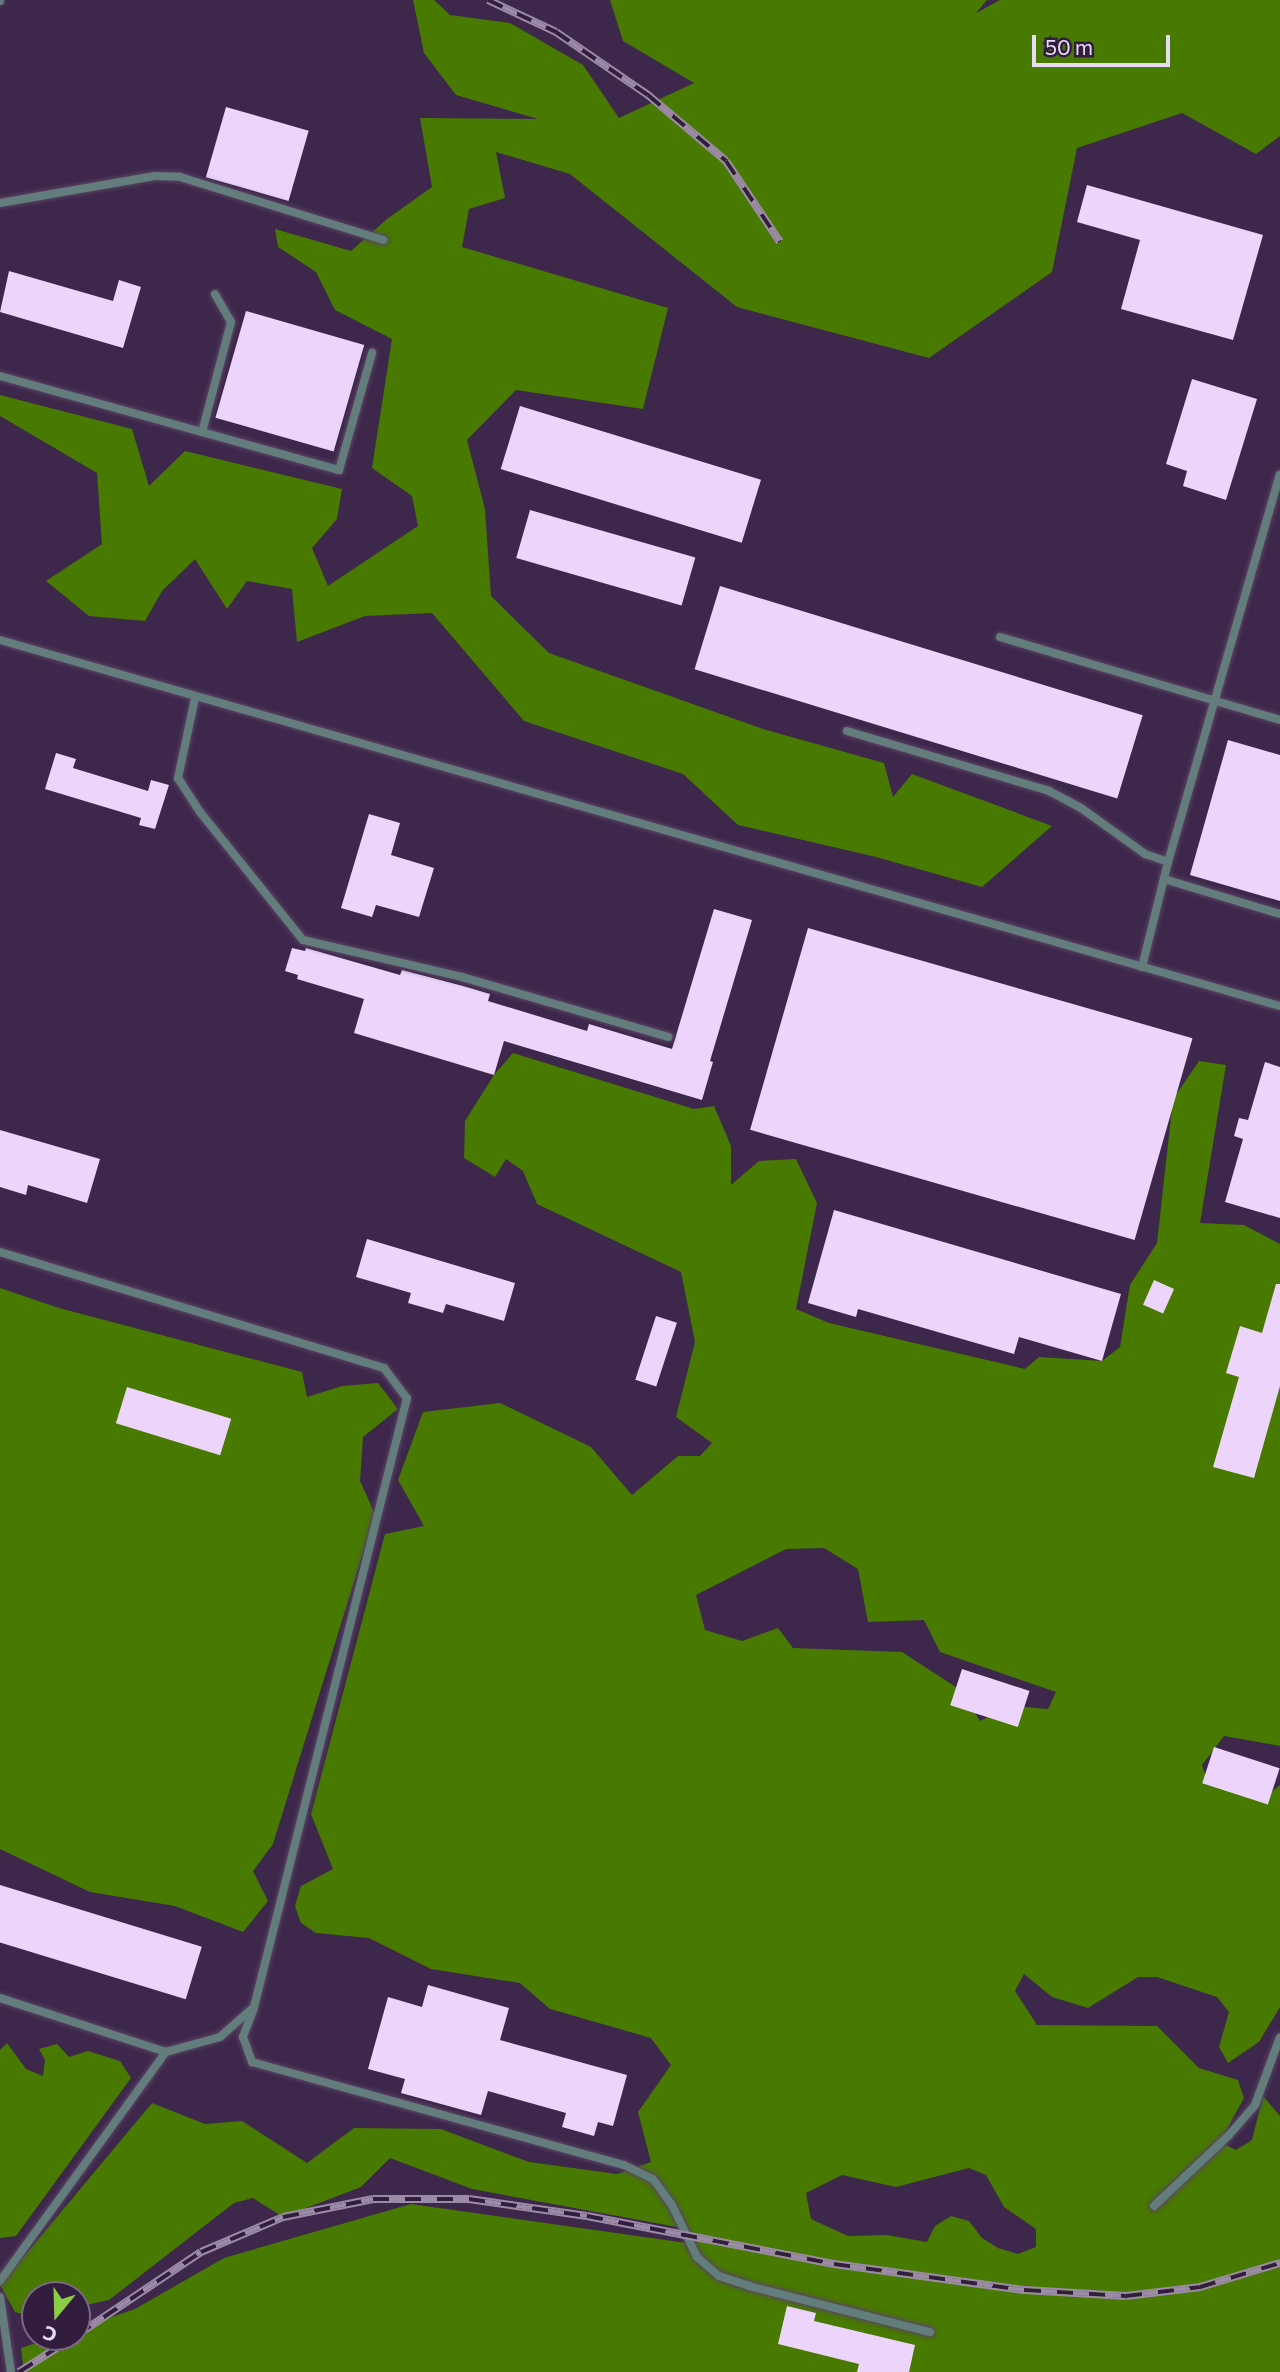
<!DOCTYPE html>
<html>
<head>
<meta charset="utf-8">
<style>
  body { margin:0 }
  #map { position:relative; width:1280px; height:2372px; overflow:hidden; background:#3d274a; font-family:Commissioner,sans-serif }
  div>[style] { position:absolute }
  [style*='--x'] { left:calc(var(--x)*1px); top:calc(var(--y)*1px); width:calc(var(--w)*1px); rotate:calc(var(--a)*1deg) }
  .forest>* { inset:0; background:#487900 }
  .building>* { inset:0; background:#ecd4fb; transform-origin:0 0 }
  .roads { filter:drop-shadow(0 0 2px #594465) drop-shadow(0 0 2px #594465) }
  .service>* { height:8px; margin:-4px; padding:0 4px; transform-origin:4px; border-radius:4px; background:#637d7c }
  .rail>* { height:8px; margin-top:-4px; transform-origin:0; background:repeating-linear-gradient(90deg,#321d3f 0 16px,#9c8ba7 0 32px); box-sizing:border-box; border-block:2px solid #9c8ba7 }
  span { translate:-50% -50%; white-space:nowrap; text-align:center; line-height:1.15; -webkit-text-stroke:7px #321d3f; paint-order:stroke }
  .north { position:absolute; left:21px; top:2281px; width:70px; height:70px; box-sizing:border-box; background:#321d3f; border:2px solid #7b6987; border-radius:50%; rotate:199deg; font-size:19px; font-weight:700; line-height:28px; text-align:center; color:#e9dcf2 }
  .north::after { content:''; display:block; margin:auto; width:24px; height:32px; background:#8bce46; clip-path:polygon(50% 0,100% 100%,50% 72%,0 100%) }
  .scale { position:absolute; left:1032px; top:35px; width:138px; height:32px; box-sizing:border-box; border:4px solid #e9dcf2; border-top:0; padding-left:9px; font-size:21px; line-height:24px; white-space:nowrap; color:#e9dcf2; -webkit-text-stroke:5px #321d3f; paint-order:stroke }
</style>
</head>
<body>
<div id="map">
  <div class="forest">
    <i style="clip-path:polygon(413px 0,434px 0,450px 15px,510px 23px,583px 65px,619px 118px,694px 83px,623px 41px,610px 0,987px 0,976px 13px,1000px 0,1280px 0,1280px 136px,1256px 154px,1182px 113px,1077px 148px,1052px 272px,929px 358px,737px 307px,570px 174px,496px 152px,505px 198px,469px 209px,462px 247px,668px 308px,643px 409px,516px 390px,467px 440px,485px 509px,491px 596px,549px 653px,763px 729px,884px 763px,893px 797px,912px 774px,1052px 826px,982px 887px,876px 857px,738px 825px,683px 774px,524px 721px,432px 613px,365px 616px,297px 642px,292px 589px,247px 581px,227px 609px,195px 559px,162px 591px,145px 621px,89px 616px,46px 581px,102px 544px,97px 473px,0 416px,0 395px,132px 429px,149px 486px,185px 451px,342px 489px,337px 519px,312px 548px,328px 586px,418px 526px,412px 496px,372px 468px,392px 339px,335px 310px,316px 272px,278px 247px,275px 229px,351px 251px,387px 219px,432px 187px,420px 118px,538px 119px,456px 95px,424px 53px)"></i>
    <i style="clip-path:polygon(evenodd,513px 1053px,694px 1109px,714px 1106px,731px 1146px,731px 1185px,759px 1161px,796px 1159px,817px 1203px,796px 1309px,829px 1323px,1025px 1369px,1039px 1357px,1102px 1361px,1120px 1347px,1130px 1285px,1157px 1243px,1173px 1099px,1199px 1061px,1226px 1065px,1200px 1223px,1244px 1225px,1280px 1244px,1280px 1746px,1224px 1736px,1202px 1765px,1208px 1783px,1264px 1798px,1280px 1785px,1280px 2007px,1259px 2042px,1228px 2063px,1219px 2047px,1229px 2012px,1217px 1997px,1157px 1977px,1138px 1977px,1088px 2008px,1052px 1997px,1024px 1974px,1015px 1991px,1037px 2025px,1157px 2026px,1199px 2068px,1238px 2080px,1244px 2098px,1220px 2142px,1236px 2150px,1252px 2140px,1263px 2096px,1280px 2116px,1280px 2372px,24px 2372px,21px 2348px,54px 2337px,77px 2337px,77px 2329px,135px 2309px,224px 2258px,411px 2204px,694px 2244px,688px 2229px,472px 2189px,390px 2158px,361px 2187px,283px 2217px,253px 2198px,234px 2203px,109px 2300px,77px 2307px,77px 2295px,35px 2295px,33px 2317px,15px 2312px,0 2285px,152px 2103px,205px 2124px,242px 2121px,307px 2163px,354px 2128px,441px 2129px,529px 2162px,617px 2174px,651px 2162px,638px 2112px,671px 2065px,651px 2038px,550px 2009px,520px 1983px,431px 1969px,369px 1938px,316px 1933px,301px 1923px,295px 1906px,301px 1886px,333px 1869px,311px 1814px,385px 1534px,424px 1526px,398px 1480px,423px 1412px,500px 1403px,591px 1447px,632px 1495px,678px 1456px,700px 1456px,712px 1443px,676px 1417px,695px 1342px,681px 1272px,537px 1204px,523px 1171px,506px 1159px,495px 1177px,464px 1158px,465px 1121px,494px 1075px,513px 1053px,824px 1548px,858px 1569px,868px 1622px,924px 1620px,940px 1652px,1056px 1692px,1048px 1709px,1012px 1706px,980px 1721px,962px 1691px,902px 1652px,793px 1648px,778px 1628px,742px 1641px,705px 1630px,696px 1595px,786px 1549px,824px 1548px,513px 1053px,969px 2168px,986px 2175px,1004px 2207px,1036px 2229px,1036px 2247px,1018px 2254px,998px 2248px,982px 2238px,969px 2221px,951px 2216px,935px 2226px,927px 2242px,887px 2235px,848px 2236px,811px 2219px,806px 2193px,842px 2175px,896px 2187px,969px 2168px)"></i>
    <i style="clip-path:polygon(0 1288px,59px 1308px,302px 1372px,307px 1397px,342px 1386px,378px 1383px,398px 1409px,363px 1437px,360px 1481px,375px 1514px,273px 1844px,253px 1871px,268px 1901px,243px 1932px,175px 1906px,90px 1892px,0 1849px)"></i>
    <i style="clip-path:polygon(7px 2043px,26px 2069px,43px 2076px,45px 2060px,39px 2049px,57px 2044px,69px 2057px,88px 2051px,120px 2061px,131px 2078px,16px 2236px,0 2238px,0 2050px)"></i>
  </div>
  <div class="building">
    <i style="left:226px;top:107px;width:86px;height:73px;rotate:16deg"></i>
    <i style="clip-path:polygon(1087px 185px,1263px 235px,1233px 340px,1121px 309px,1140px 240px,1077px 222px)"></i>
    <i style="clip-path:polygon(9px 271px,113px 301px,119px 280px,141px 287px,123px 348px,0 312px)"></i>
    <i style="left:246px;top:311px;width:123px;height:111px;rotate:16deg"></i>
    <i style="clip-path:polygon(1192px 379px,1257px 399px,1226px 500px,1183px 486px,1187px 471px,1166px 464px)"></i>
    <i style="left:520px;top:406px;width:252px;height:66px;rotate:17deg"></i>
    <i style="left:530px;top:510px;width:172px;height:50px;rotate:16deg"></i>
    <i style="left:720px;top:586px;width:442px;height:87px;rotate:17deg"></i>
    <i style="clip-path:polygon(1228px 740px,1280px 755px,1280px 901px,1190px 875px)"></i>
    <i style="clip-path:polygon(56px 753px,76px 759px,73px 768px,148px 791px,151px 780px,169px 785px,155px 829px,139px 825px,141px 818px,45px 789px)"></i>
    <i style="clip-path:polygon(369px 814px,400px 823px,391px 855px,434px 868px,419px 917px,376px 905px,372px 917px,341px 908px)"></i>
    <i style="clip-path:polygon(714px 909px,752px 920px,710px 1061px,713px 1062px,702px 1100px,504px 1041px,494px 1075px,354px 1033px,364px 999px,297px 979px,298px 975px,285px 971px,292px 948px,305px 951px,306px 948px,400px 975px,402px 970px,463px 986px,490px 994px,488px 1001px,587px 1031px,589px 1024px,672px 1049px)"></i>
    <i style="left:808px;top:928px;width:400px;height:210px;rotate:16deg"></i>
    <i style="clip-path:polygon(1265px 1062px,1280px 1067px,1280px 1218px,1225px 1202px,1243px 1139px,1234px 1136px,1239px 1118px,1248px 1120px)"></i>
    <i style="clip-path:polygon(0 1130px,100px 1159px,87px 1203px,28px 1185px,26px 1195px,0 1187px)"></i>
    <i style="clip-path:polygon(834px 1210px,1121px 1294px,1102px 1361px,1019px 1337px,1014px 1354px,858px 1309px,856px 1317px,808px 1303px)"></i>
    <i style="clip-path:polygon(367px 1239px,515px 1283px,504px 1321px,446px 1304px,443px 1313px,408px 1303px,411px 1293px,356px 1277px)"></i>
    <i style="left:1154px;top:1280px;width:22px;height:27px;rotate:24deg"></i>
    <i style="clip-path:polygon(1276px 1284px,1280px 1284px,1280px 1386px,1254px 1478px,1213px 1467px,1239px 1377px,1226px 1373px,1240px 1326px,1262px 1333px)"></i>
    <i style="left:656px;top:1316px;width:22px;height:67px;rotate:18deg"></i>
    <i style="left:127px;top:1387px;width:109px;height:38px;rotate:17deg"></i>
    <i style="left:962px;top:1669px;width:71px;height:38px;rotate:18deg"></i>
    <i style="left:1214px;top:1747px;width:69px;height:38px;rotate:18deg"></i>
    <i style="left:0;top:1885px;width:211px;height:55px;rotate:17deg"></i>
    <i style="clip-path:polygon(428px 1985px,509px 2008px,500px 2040px,627px 2075px,613px 2126px,598px 2122px,594px 2136px,562px 2127px,566px 2113px,488px 2091px,481px 2115px,401px 2093px,405px 2079px,368px 2069px,388px 1997px,422px 2007px)"></i>
    <i style="clip-path:polygon(787px 2306px,816px 2313px,814px 2321px,915px 2345px,909px 2372px,857px 2372px,859px 2364px,778px 2344px)"></i>
  </div>
  <div class="roads">
    <div class="service">
      <i style="--x:0;--y:1;--w:1;--a:-90"></i>
      <i style="--x:0;--y:203;--w:157;--a:-9.9"></i>
      <i style="--x:155;--y:176;--w:25;--a:2"></i>
      <i style="--x:180;--y:177;--w:213;--a:17.2"></i>
      <i style="--x:0;--y:376;--w:352;--a:15.5"></i>
      <i style="--x:339;--y:470;--w:122;--a:-74.2"></i>
      <i style="--x:202;--y:432;--w:114;--a:-75.2"></i>
      <i style="--x:231;--y:322;--w:32;--a:-120"></i>
      <i style="--x:1000;--y:637;--w:292;--a:16.5"></i>
      <i style="--x:0;--y:640;--w:1331;--a:15.96"></i>
      <i style="--x:195;--y:698;--w:82;--a:102"></i>
      <i style="--x:178;--y:778;--w:40;--a:57.1"></i>
      <i style="--x:200;--y:812;--w:164;--a:51.2"></i>
      <i style="--x:303;--y:940;--w:163;--a:13.1"></i>
      <i style="--x:462;--y:977;--w:215;--a:16.2"></i>
      <i style="--x:847;--y:731;--w:211;--a:16.5"></i>
      <i style="--x:1049;--y:791;--w:36;--a:28"></i>
      <i style="--x:1081;--y:808;--w:79;--a:35.7"></i>
      <i style="--x:1145;--y:854;--w:24;--a:19"></i>
      <i style="--x:1164;--y:879;--w:121;--a:16.8"></i>
      <i style="--x:1142;--y:967;--w:108;--a:-76.1"></i>
      <i style="--x:1168;--y:862;--w:403;--a:-73.9"></i>
      <i style="--x:0;--y:1252;--w:401;--a:16.8"></i>
      <i style="--x:384;--y:1368;--w:38;--a:53"></i>
      <i style="--x:407;--y:1398;--w:628;--a:104.1"></i>
      <i style="--x:254;--y:2007;--w:45;--a:138.6"></i>
      <i style="--x:220;--y:2037;--w:56;--a:164.5"></i>
      <i style="--x:166;--y:2052;--w:175;--a:-162"></i>
      <i style="--x:254;--y:2008;--w:31;--a:111"></i>
      <i style="--x:243;--y:2037;--w:27;--a:70"></i>
      <i style="--x:252;--y:2062;--w:386;--a:15.5"></i>
      <i style="--x:624;--y:2165;--w:32;--a:26"></i>
      <i style="--x:653;--y:2179;--w:32;--a:54"></i>
      <i style="--x:672;--y:2205;--w:58;--a:64.3"></i>
      <i style="--x:697;--y:2257;--w:29;--a:41"></i>
      <i style="--x:719;--y:2276;--w:32;--a:18"></i>
      <i style="--x:749;--y:2286;--w:187;--a:14.3"></i>
      <i style="--x:1154;--y:2206;--w:103;--a:-43.4"></i>
      <i style="--x:1229;--y:2135;--w:40;--a:-49"></i>
      <i style="--x:1255;--y:2105;--w:72;--a:-69.8"></i>
      <i style="--x:0;--y:2281;--w:283;--a:-54.1"></i>
      <i style="--x:0;--y:2297;--w:76;--a:81.7"></i>
    </div>
  </div>
  <div class="rail">
    <i style="--x:488;--y:0;--w:75;--a:25.2"></i>
    <i style="--x:556;--y:32;--w:112;--a:34.4"></i>
    <i style="--x:648;--y:95;--w:102;--a:40.2"></i>
    <i style="--x:726;--y:161;--w:97;--a:56.3"></i>
    <i style="--x:77;--y:2335;--w:149;--a:-33.8"></i>
    <i style="--x:201;--y:2252;--w:89;--a:-23.1"></i>
    <i style="--x:283;--y:2217;--w:92;--a:-11.3"></i>
    <i style="--x:373;--y:2199;--w:96;--a:0"></i>
    <i style="--x:469;--y:2199;--w:119;--a:8.2"></i>
    <i style="--x:587;--y:2216;--w:252;--a:11"></i>
    <i style="--x:834;--y:2264;--w:193;--a:7.8"></i>
    <i style="--x:1025;--y:2290;--w:101;--a:3.4"></i>
    <i style="--x:1126;--y:2296;--w:75;--a:-6.9"></i>
    <i style="--x:1200;--y:2287;--w:84;--a:-16.7"></i>
    <i style="--x:19;--y:2372;--w:65;--a:-32.5"></i>
  </div>
  <div class="north">С</div>
  <div class="scale">50 m</div>
</div>
</body>
</html>
